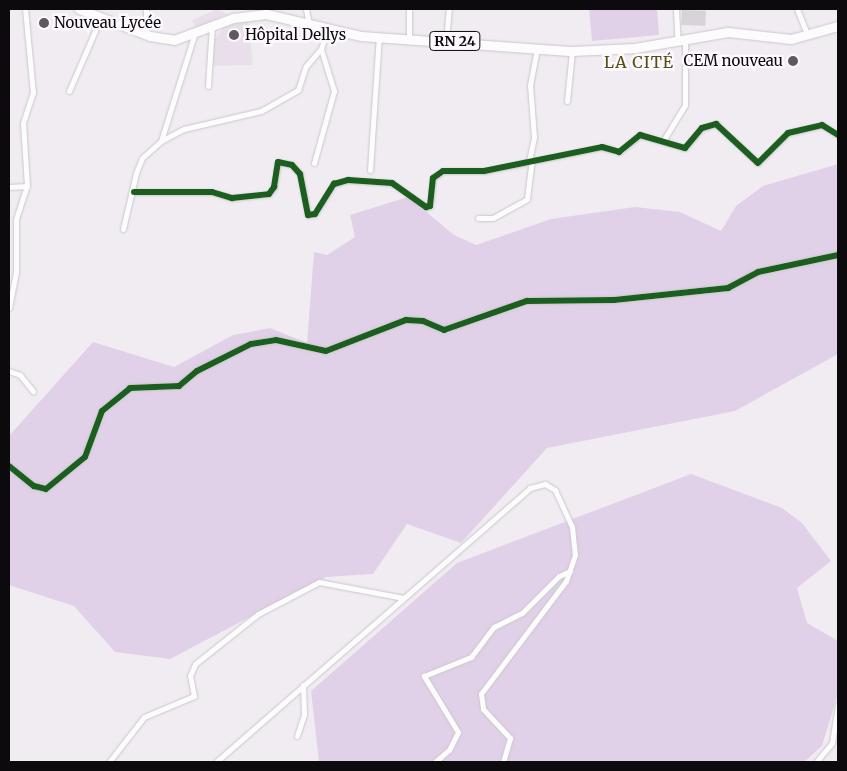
<!DOCTYPE html>
<html>
<head>
<meta charset="utf-8">
<style>
  body { margin:0 }
  #map { position:relative; width:847px; height:771px; overflow:hidden; background:#f1ecf2; font-family:Merriweather,serif }
  div>[style] { position:absolute }
  [style*='--x'] { left:calc(var(--x)*1px); top:calc(var(--y)*1px); width:calc(var(--w)*1px); rotate:calc(var(--a)*1deg) }
  .built>* { inset:0; background:#e9dfeb }
  .green>* { inset:0; background:#e1d1e8 }
  .building>* { inset:0; background:#d7d3d9; transform-origin:0 0 }
  .roads { filter:drop-shadow(0 0 1px #cac7cc) drop-shadow(0 0 1px #cac7cc) }
  .minor>* { height:5px; margin:-2.5px; padding:0 2.5px; transform-origin:2.5px; border-radius:2.5px; background:#fdfcfd }
  .tertiary>* { height:6px; margin:-3px; padding:0 3px; transform-origin:3px; border-radius:3px; background:#fdfcfd }
  .primary>* { height:9px; margin:-4.5px; padding:0 4.5px; transform-origin:4.5px; border-radius:4.5px; background:#fdfcfd }
  .cycleway>* { height:6px; margin:-3px; padding:0 3px; transform-origin:3px; border-radius:3px; background:#1b5e20 }
  .dots>* { width:14px; height:14px; translate:-50% -50%; box-sizing:border-box; border:2px solid #fcf8fd; border-radius:50% }
  span { translate:-50% -50%; white-space:nowrap; text-align:center; line-height:1.15; -webkit-text-stroke:5px #fcf8fd; paint-order:stroke }
  .shield-label span { padding:1px 4px; background:#fcf8fd; border:1px solid; border-radius:4px; -webkit-text-stroke-width:0 }
  .shield-label { font-size:14px; color:#0d0a0e; font-weight:700 }
  .poi-label { font-size:15px; color:#0d0a0e }
  .left { translate:0 -50%; text-align:left }
  .right { translate:-100% -50%; text-align:right }
  .neighbourhood-label { font-size:16px; color:#534f11; letter-spacing:1px }
  .frame { position:absolute; inset:0; border:10px solid #0d0a0e; pointer-events:none }
</style>
</head>
<body>
<div id="map">
  <div class="built">
    <i style="clip-path:polygon(217px 9px,227px 14px,196px 28px,192px 20px)"></i>
    <i style="clip-path:polygon(248px 18px,253px 65px,213px 66px,212px 43px,223px 28px)"></i>
  </div>
  <div class="green">
    <i style="clip-path:polygon(589px 9px,657px 9px,659px 35px,592px 41px)"></i>
    <i style="clip-path:polygon(838px 164px,838px 354px,735px 411px,547px 448px,461px 543px,407px 524px,373px 574px,326px 577px,170px 659px,115px 652px,74px 606px,9px 585px,9px 436px,93px 342px,174px 367px,233px 335px,270px 328px,307px 343px,314px 252px,327px 255px,355px 237px,350px 215px,408px 197px,454px 235px,476px 245px,551px 219px,635px 207px,680px 212px,721px 231px,736px 206px,763px 186px)"></i>
    <i style="clip-path:polygon(691px 474px,782px 508px,802px 523px,831px 561px,797px 588px,807px 623px,838px 641px,838px 693px,822px 746px,804px 762px,319px 762px,311px 691px,457px 563px)"></i>
  </div>
  <div class="building">
    <i style="left:682px;top:10px;width:24px;height:15px;rotate:2deg"></i>
  </div>
  <div class="roads">
    <div class="minor">
      <i style="--x:146;--y:9;--w:25;--a:90"></i>
      <i style="--x:306;--y:9;--w:15;--a:79"></i>
      <i style="--x:409;--y:9;--w:29;--a:90"></i>
      <i style="--x:676;--y:9;--w:33;--a:87"></i>
      <i style="--x:797;--y:9;--w:29;--a:68"></i>
      <i style="--x:446;--y:41;--w:32;--a:-85"></i>
      <i style="--x:208;--y:86;--w:60;--a:-86.2"></i>
      <i style="--x:69;--y:91;--w:81;--a:-66.6"></i>
      <i style="--x:567;--y:101;--w:50;--a:-84.3"></i>
      <i style="--x:161;--y:141;--w:26;--a:-28"></i>
      <i style="--x:184;--y:129;--w:79;--a:-13.2"></i>
      <i style="--x:261;--y:111;--w:43;--a:-29.6"></i>
      <i style="--x:298;--y:90;--w:25;--a:-72"></i>
      <i style="--x:306;--y:66;--w:23;--a:-49"></i>
      <i style="--x:663;--y:141;--w:42;--a:-58.6"></i>
      <i style="--x:685;--y:105;--w:63;--a:-90"></i>
      <i style="--x:529;--y:161;--w:25;--a:-78"></i>
      <i style="--x:534;--y:137;--w:52;--a:-94.4"></i>
      <i style="--x:530;--y:85;--w:38;--a:-79"></i>
      <i style="--x:314;--y:163;--w:75;--a:-74.5"></i>
      <i style="--x:334;--y:91;--w:44;--a:-107.2"></i>
      <i style="--x:321;--y:49;--w:20;--a:-72"></i>
      <i style="--x:370;--y:170;--w:134;--a:-86.2"></i>
      <i style="--x:9;--y:187;--w:18;--a:-3"></i>
      <i style="--x:134;--y:192;--w:78;--a:0"></i>
      <i style="--x:212;--y:192;--w:21;--a:17"></i>
      <i style="--x:232;--y:198;--w:37;--a:-6"></i>
      <i style="--x:269;--y:194;--w:9;--a:-54"></i>
      <i style="--x:274;--y:187;--w:25;--a:-81"></i>
      <i style="--x:278;--y:162;--w:14;--a:12"></i>
      <i style="--x:292;--y:165;--w:12;--a:48"></i>
      <i style="--x:300;--y:174;--w:42;--a:79"></i>
      <i style="--x:308;--y:215;--w:7;--a:-8"></i>
      <i style="--x:315;--y:214;--w:36;--a:-58"></i>
      <i style="--x:334;--y:184;--w:15;--a:-16"></i>
      <i style="--x:348;--y:180;--w:44;--a:3.9"></i>
      <i style="--x:392;--y:183;--w:42;--a:35.2"></i>
      <i style="--x:426;--y:207;--w:4;--a:-14"></i>
      <i style="--x:430;--y:206;--w:28;--a:-84"></i>
      <i style="--x:433;--y:178;--w:12;--a:-35"></i>
      <i style="--x:443;--y:171;--w:41;--a:0"></i>
      <i style="--x:484;--y:171;--w:120;--a:-11.5"></i>
      <i style="--x:602;--y:147;--w:18;--a:16"></i>
      <i style="--x:619;--y:152;--w:27;--a:-39"></i>
      <i style="--x:640;--y:135;--w:47;--a:16.1"></i>
      <i style="--x:685;--y:148;--w:26;--a:-50"></i>
      <i style="--x:702;--y:128;--w:15;--a:-16"></i>
      <i style="--x:716;--y:124;--w:57;--a:42.9"></i>
      <i style="--x:758;--y:163;--w:42;--a:-45"></i>
      <i style="--x:788;--y:133;--w:35;--a:-13"></i>
      <i style="--x:822;--y:125;--w:19;--a:32"></i>
      <i style="--x:478;--y:218;--w:15;--a:0"></i>
      <i style="--x:493;--y:218;--w:39;--a:-29"></i>
      <i style="--x:527;--y:199;--w:38;--a:-83"></i>
      <i style="--x:123;--y:229;--w:57;--a:-76.9"></i>
      <i style="--x:136;--y:173;--w:16;--a:-68"></i>
      <i style="--x:142;--y:158;--w:25;--a:-42"></i>
      <i style="--x:161;--y:141;--w:110;--a:-72.6"></i>
      <i style="--x:9;--y:308;--w:37;--a:-79"></i>
      <i style="--x:16;--y:272;--w:53;--a:-90"></i>
      <i style="--x:16;--y:219;--w:35;--a:-72"></i>
      <i style="--x:27;--y:186;--w:63;--a:-93.6"></i>
      <i style="--x:23;--y:123;--w:32;--a:-72"></i>
      <i style="--x:33;--y:93;--w:84;--a:-95.4"></i>
      <i style="--x:9;--y:371;--w:12;--a:20"></i>
      <i style="--x:20;--y:375;--w:21;--a:51"></i>
      <i style="--x:297;--y:736;--w:23;--a:-72"></i>
      <i style="--x:304;--y:714;--w:29;--a:-92"></i>
      <i style="--x:109;--y:762;--w:57;--a:-52.1"></i>
      <i style="--x:144;--y:717;--w:54;--a:-22.8"></i>
      <i style="--x:194;--y:696;--w:20;--a:-101"></i>
      <i style="--x:190;--y:676;--w:13;--a:-67"></i>
      <i style="--x:195;--y:664;--w:80;--a:-38.4"></i>
      <i style="--x:258;--y:614;--w:69;--a:-27.7"></i>
      <i style="--x:319;--y:582;--w:86;--a:10.7"></i>
      <i style="--x:216;--y:762;--w:417;--a:-41.1"></i>
      <i style="--x:530;--y:488;--w:16;--a:-15"></i>
      <i style="--x:545;--y:484;--w:12;--a:31"></i>
      <i style="--x:555;--y:490;--w:41;--a:65.3"></i>
      <i style="--x:572;--y:527;--w:28;--a:84"></i>
      <i style="--x:575;--y:555;--w:28;--a:109"></i>
      <i style="--x:566;--y:581;--w:141;--a:127"></i>
      <i style="--x:481;--y:694;--w:15;--a:82"></i>
      <i style="--x:483;--y:709;--w:40;--a:47"></i>
      <i style="--x:510;--y:738;--w:25;--a:106"></i>
      <i style="--x:435;--y:762;--w:18;--a:-41"></i>
      <i style="--x:449;--y:750;--w:20;--a:-63"></i>
      <i style="--x:458;--y:732;--w:66;--a:-121.3"></i>
      <i style="--x:424;--y:676;--w:51;--a:-22"></i>
      <i style="--x:471;--y:657;--w:38;--a:-53"></i>
      <i style="--x:494;--y:627;--w:31;--a:-27"></i>
      <i style="--x:522;--y:613;--w:52;--a:-45"></i>
      <i style="--x:559;--y:576;--w:12;--a:-24"></i>
      <i style="--x:816;--y:762;--w:25;--a:-50"></i>
      <i style="--x:832;--y:743;--w:39;--a:-81"></i>
    </div>
    <div class="tertiary">
      <i style="--x:9;--y:466;--w:32;--a:39"></i>
      <i style="--x:34;--y:486;--w:12;--a:14"></i>
      <i style="--x:46;--y:489;--w:50;--a:-39.4"></i>
      <i style="--x:85;--y:457;--w:49;--a:-69.7"></i>
      <i style="--x:102;--y:411;--w:36;--a:-39"></i>
      <i style="--x:130;--y:388;--w:49;--a:-2.3"></i>
      <i style="--x:179;--y:386;--w:23;--a:-40"></i>
      <i style="--x:197;--y:371;--w:60;--a:-26.6"></i>
      <i style="--x:251;--y:344;--w:25;--a:-9"></i>
      <i style="--x:276;--y:340;--w:51;--a:12.4"></i>
      <i style="--x:326;--y:351;--w:86;--a:-21.2"></i>
      <i style="--x:406;--y:320;--w:17;--a:3"></i>
      <i style="--x:423;--y:321;--w:23;--a:23"></i>
      <i style="--x:444;--y:330;--w:88;--a:-19.3"></i>
      <i style="--x:527;--y:301;--w:87;--a:-0.7"></i>
      <i style="--x:614;--y:300;--w:115;--a:-6"></i>
      <i style="--x:728;--y:288;--w:34;--a:-28"></i>
      <i style="--x:758;--y:272;--w:82;--a:-12"></i>
    </div>
    <div class="primary">
      <i style="--x:79;--y:9;--w:76;--a:20.8"></i>
      <i style="--x:150;--y:36;--w:24;--a:9"></i>
      <i style="--x:174;--y:40;--w:63;--a:-20.4"></i>
      <i style="--x:233;--y:18;--w:33;--a:-7"></i>
      <i style="--x:266;--y:14;--w:98;--a:13"></i>
      <i style="--x:361;--y:36;--w:212;--a:4.1"></i>
      <i style="--x:572;--y:51;--w:63;--a:-2.7"></i>
      <i style="--x:635;--y:48;--w:94;--a:-9.8"></i>
      <i style="--x:728;--y:32;--w:63;--a:6.3"></i>
      <i style="--x:791;--y:39;--w:49;--a:-15.5"></i>
    </div>
  </div>
  <div class="cycleway">
    <i style="--x:134;--y:192;--w:78;--a:0"></i>
    <i style="--x:212;--y:192;--w:21;--a:17"></i>
    <i style="--x:232;--y:198;--w:37;--a:-6"></i>
    <i style="--x:269;--y:194;--w:9;--a:-54"></i>
    <i style="--x:274;--y:187;--w:25;--a:-81"></i>
    <i style="--x:278;--y:162;--w:14;--a:12"></i>
    <i style="--x:292;--y:165;--w:12;--a:48"></i>
    <i style="--x:300;--y:174;--w:42;--a:79"></i>
    <i style="--x:308;--y:215;--w:7;--a:-8"></i>
    <i style="--x:315;--y:214;--w:36;--a:-58"></i>
    <i style="--x:334;--y:184;--w:15;--a:-16"></i>
    <i style="--x:348;--y:180;--w:44;--a:3.9"></i>
    <i style="--x:392;--y:183;--w:42;--a:35.2"></i>
    <i style="--x:426;--y:207;--w:4;--a:-14"></i>
    <i style="--x:430;--y:206;--w:28;--a:-84"></i>
    <i style="--x:433;--y:178;--w:12;--a:-35"></i>
    <i style="--x:443;--y:171;--w:41;--a:0"></i>
    <i style="--x:484;--y:171;--w:120;--a:-11.5"></i>
    <i style="--x:602;--y:147;--w:18;--a:16"></i>
    <i style="--x:619;--y:152;--w:27;--a:-39"></i>
    <i style="--x:640;--y:135;--w:47;--a:16.1"></i>
    <i style="--x:685;--y:148;--w:26;--a:-50"></i>
    <i style="--x:702;--y:128;--w:15;--a:-16"></i>
    <i style="--x:716;--y:124;--w:57;--a:42.9"></i>
    <i style="--x:758;--y:163;--w:42;--a:-45"></i>
    <i style="--x:788;--y:133;--w:35;--a:-13"></i>
    <i style="--x:822;--y:125;--w:19;--a:32"></i>
    <i style="--x:9;--y:466;--w:32;--a:39"></i>
    <i style="--x:34;--y:486;--w:12;--a:14"></i>
    <i style="--x:46;--y:489;--w:50;--a:-39.4"></i>
    <i style="--x:85;--y:457;--w:49;--a:-69.7"></i>
    <i style="--x:102;--y:411;--w:36;--a:-39"></i>
    <i style="--x:130;--y:388;--w:49;--a:-2.3"></i>
    <i style="--x:179;--y:386;--w:23;--a:-40"></i>
    <i style="--x:197;--y:371;--w:60;--a:-26.6"></i>
    <i style="--x:251;--y:344;--w:25;--a:-9"></i>
    <i style="--x:276;--y:340;--w:51;--a:12.4"></i>
    <i style="--x:326;--y:351;--w:86;--a:-21.2"></i>
    <i style="--x:406;--y:320;--w:17;--a:3"></i>
    <i style="--x:423;--y:321;--w:23;--a:23"></i>
    <i style="--x:444;--y:330;--w:88;--a:-19.3"></i>
    <i style="--x:527;--y:301;--w:87;--a:-0.7"></i>
    <i style="--x:614;--y:300;--w:115;--a:-6"></i>
    <i style="--x:728;--y:288;--w:34;--a:-28"></i>
    <i style="--x:758;--y:272;--w:82;--a:-12"></i>
  </div>
  <div class="dots">
    <i style="left:44px;top:23px;background:#5d595e"></i>
    <i style="left:234px;top:35px;background:#5d595e"></i>
    <i style="left:793px;top:61px;background:#5d595e"></i>
  </div>
  <div class="shield-label">
    <span style="left:455px;top:41px">RN 24</span>
  </div>
  <div class="poi-label">
    <span class="left" style="left:54px;top:23px">Nouveau Lycée</span>
    <span class="left" style="left:245px;top:35px">Hôpital Dellys</span>
    <span class="right" style="left:783px;top:61px">CEM nouveau</span>
  </div>
  <div class="neighbourhood-label">
    <span style="left:639px;top:62px">LA CITÉ</span>
  </div>
  <div class="frame"></div>
</div>
</body>
</html>
